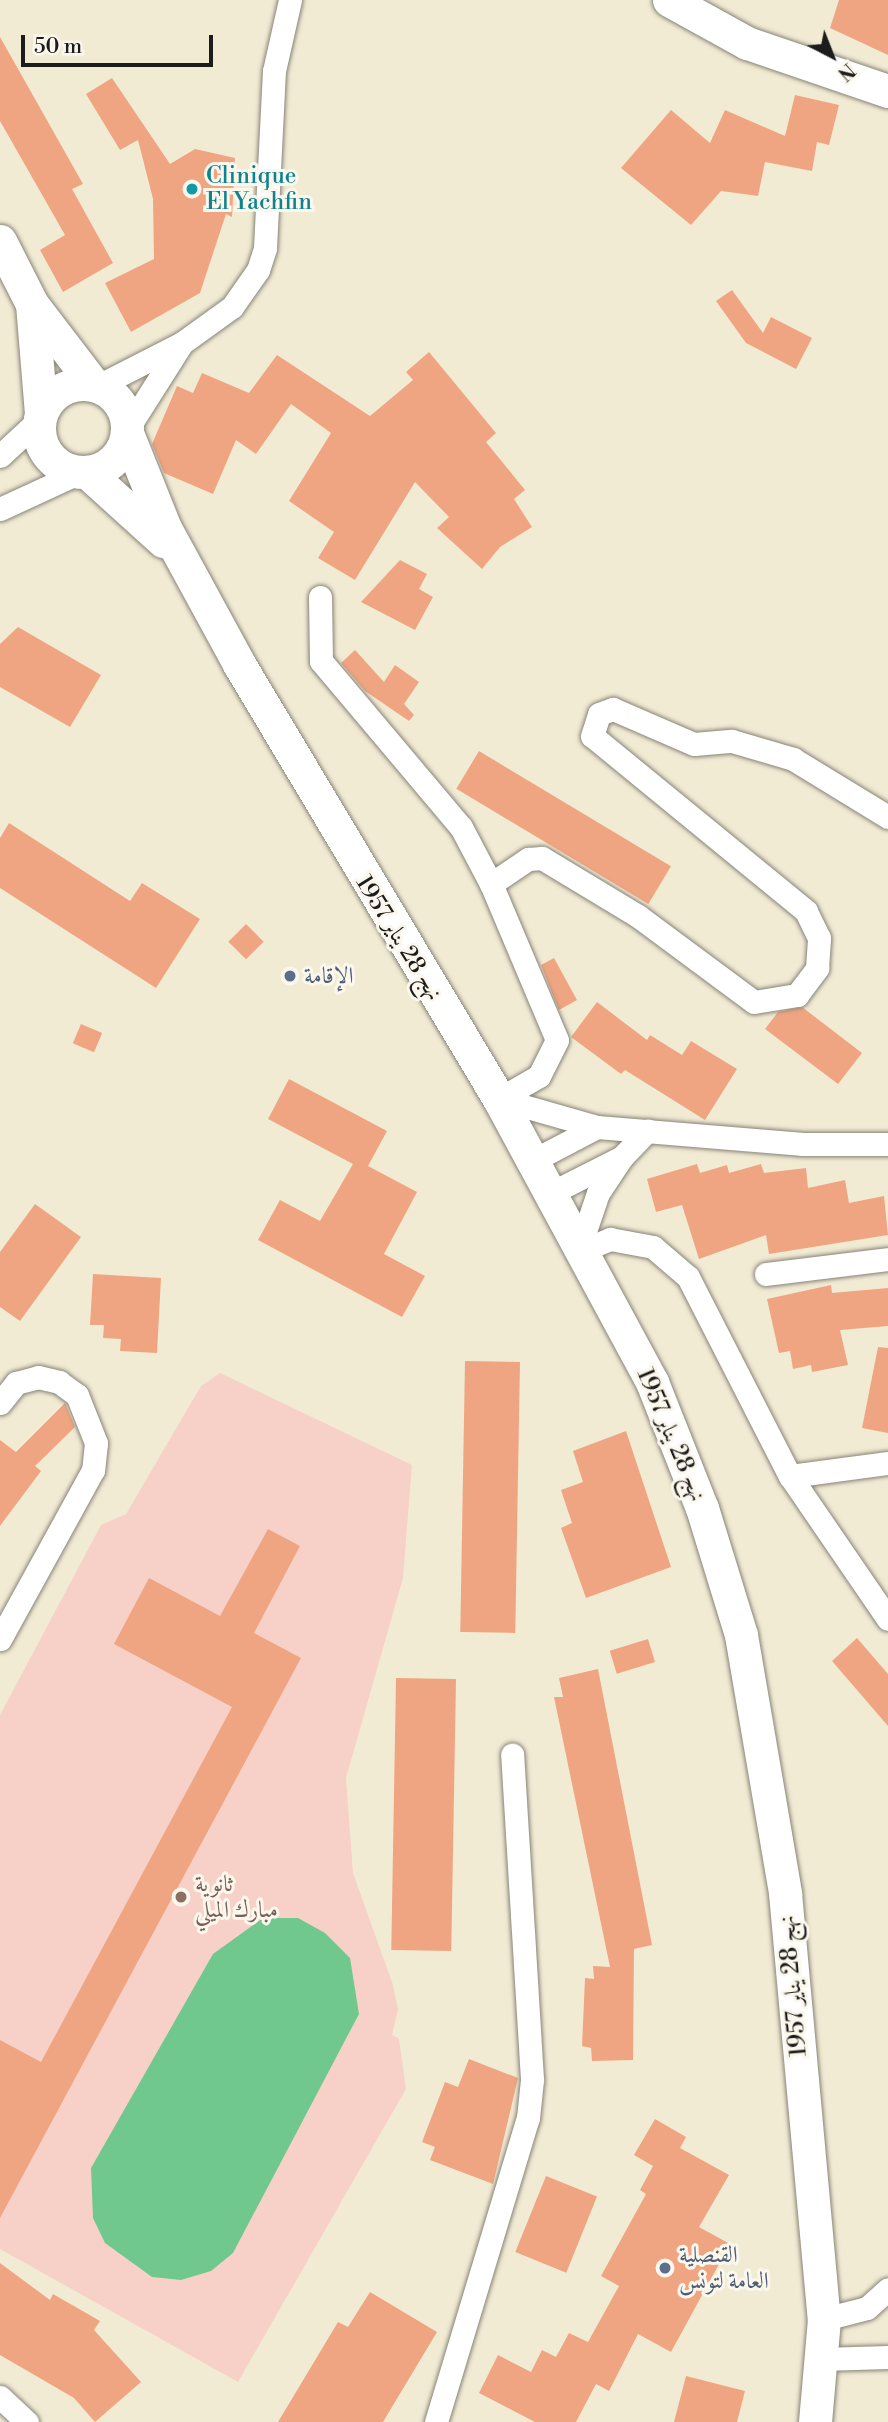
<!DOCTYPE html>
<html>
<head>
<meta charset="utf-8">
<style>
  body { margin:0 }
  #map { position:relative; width:888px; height:2422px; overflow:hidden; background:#f2ebd4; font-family:"Libre Bodoni",Amiri,serif }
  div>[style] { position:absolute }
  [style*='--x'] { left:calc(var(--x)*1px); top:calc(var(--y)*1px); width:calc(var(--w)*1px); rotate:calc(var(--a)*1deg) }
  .built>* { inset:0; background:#f7d1c8 }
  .green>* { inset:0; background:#70c88e }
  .building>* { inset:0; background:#f0a582; transform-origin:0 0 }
  .roads { filter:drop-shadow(0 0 2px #878478) drop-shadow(0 0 2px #878478) }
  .street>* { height:23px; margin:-11.5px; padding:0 11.5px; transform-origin:11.5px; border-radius:11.5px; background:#fff }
  .secondary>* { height:33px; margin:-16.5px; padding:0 16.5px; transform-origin:16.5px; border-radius:16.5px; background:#fff }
  .secondary>.ring { margin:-16.5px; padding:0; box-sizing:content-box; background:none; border:33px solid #fff; border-radius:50% }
  .dots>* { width:19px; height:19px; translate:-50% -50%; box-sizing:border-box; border:4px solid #fbf7ec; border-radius:50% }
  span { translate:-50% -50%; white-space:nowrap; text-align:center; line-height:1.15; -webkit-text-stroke:6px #fbf7ec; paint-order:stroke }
  .culture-label { font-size:23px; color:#0d838f }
  .left { translate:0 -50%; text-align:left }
  .street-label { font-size:23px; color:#1c1c1c }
  .service-label { font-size:23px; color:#4e5e75 }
  .education-label { font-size:23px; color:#785e54 }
  .north { position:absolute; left:797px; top:21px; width:70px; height:70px; -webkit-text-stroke:5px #fbf7ec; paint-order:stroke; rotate:138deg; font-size:19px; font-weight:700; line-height:28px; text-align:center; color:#1c1c1c }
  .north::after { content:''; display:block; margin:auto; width:24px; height:32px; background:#1c1c1c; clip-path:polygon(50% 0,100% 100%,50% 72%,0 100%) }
  .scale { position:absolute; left:21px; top:35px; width:192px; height:32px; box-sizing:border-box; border:4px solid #1c1c1c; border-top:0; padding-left:9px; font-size:21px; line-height:24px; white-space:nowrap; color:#1c1c1c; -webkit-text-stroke:5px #fbf7ec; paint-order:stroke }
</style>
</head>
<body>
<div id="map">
  <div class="built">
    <i style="clip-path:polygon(220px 1373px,412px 1465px,403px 1578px,346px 1778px,353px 1873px,393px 1985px,398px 2010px,392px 2035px,399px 2039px,406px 2089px,238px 2382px,0 2249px,0 1715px,101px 1525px,126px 1514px,201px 1386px)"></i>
  </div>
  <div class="green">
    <i style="clip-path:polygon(263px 1918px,298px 1918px,325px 1933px,350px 1958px,359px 2014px,233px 2253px,211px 2271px,181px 2280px,152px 2277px,105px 2243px,93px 2218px,91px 2168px,213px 1954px)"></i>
  </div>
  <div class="building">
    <i style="clip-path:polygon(839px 0,888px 0,888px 55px,830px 28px)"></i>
    <i style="clip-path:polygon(0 37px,83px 184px,72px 189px,113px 263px,63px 292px,40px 250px,65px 235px,0 121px)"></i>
    <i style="clip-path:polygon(112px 78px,170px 164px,195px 149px,235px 158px,232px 217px,226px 214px,200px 293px,131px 332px,105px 283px,154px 259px,153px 199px,138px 140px,120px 150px,86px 94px)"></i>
    <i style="clip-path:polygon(795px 95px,839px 105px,829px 145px,817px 142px,812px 171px,765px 162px,758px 196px,721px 191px,691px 225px,621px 168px,671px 110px,710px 143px,725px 110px,785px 136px)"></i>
    <i style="clip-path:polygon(732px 290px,763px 333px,771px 317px,812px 338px,796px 369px,746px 343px,716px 301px)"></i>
    <i style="clip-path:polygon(429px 352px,496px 433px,486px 442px,525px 490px,514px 499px,532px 527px,500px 547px,482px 569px,437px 528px,449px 517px,415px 482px,355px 580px,318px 558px,334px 532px,289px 501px,331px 433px,291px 404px,256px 454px,236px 440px,213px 494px,164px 473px,152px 444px,177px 386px,193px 393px,202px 373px,249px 393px,277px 355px,370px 416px,413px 380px,406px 372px)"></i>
    <i style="clip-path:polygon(400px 560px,427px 574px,419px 589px,433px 597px,415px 630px,361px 602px)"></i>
    <i style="clip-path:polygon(18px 627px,101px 675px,70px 727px,0 687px,0 644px)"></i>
    <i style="clip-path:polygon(355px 650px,384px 682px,395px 665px,419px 682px,404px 704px,414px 715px,409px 721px,365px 691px,341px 663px)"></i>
    <i style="left:479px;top:751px;width:224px;height:44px;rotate:31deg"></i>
    <i style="clip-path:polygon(9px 823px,130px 901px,142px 883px,200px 919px,156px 988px,0 888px,0 838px)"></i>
    <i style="left:246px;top:924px;width:25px;height:25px;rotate:45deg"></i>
    <i style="clip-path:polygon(554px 958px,577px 1000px,559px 1010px,541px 965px)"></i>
    <i style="clip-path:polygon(597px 1002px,647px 1040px,650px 1035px,682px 1055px,691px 1041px,737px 1069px,705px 1120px,625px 1070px,621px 1074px,571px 1037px)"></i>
    <i style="clip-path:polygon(802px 1007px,862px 1053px,838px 1084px,765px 1029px,778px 1012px)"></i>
    <i style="left:81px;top:1024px;width:23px;height:21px;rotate:23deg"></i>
    <i style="clip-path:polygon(289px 1079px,387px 1131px,368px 1166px,417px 1192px,384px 1254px,425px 1276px,402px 1317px,258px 1240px,280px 1200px,320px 1221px,353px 1164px,268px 1119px)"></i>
    <i style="clip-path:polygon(697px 1164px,700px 1173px,727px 1165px,729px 1173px,761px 1164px,764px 1173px,806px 1168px,808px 1188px,845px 1180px,849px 1203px,884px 1196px,888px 1235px,769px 1254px,766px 1235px,699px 1259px,682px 1205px,656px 1212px,647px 1179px)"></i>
    <i style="clip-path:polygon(35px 1204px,81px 1237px,20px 1321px,0 1307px,0 1252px)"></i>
    <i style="clip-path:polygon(93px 1274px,161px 1278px,157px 1353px,120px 1351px,121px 1339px,103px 1338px,104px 1325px,90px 1325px)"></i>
    <i style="clip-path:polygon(831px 1285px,832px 1293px,888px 1288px,888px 1326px,840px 1330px,848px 1365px,812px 1372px,811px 1365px,793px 1369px,790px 1351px,779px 1353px,767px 1299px)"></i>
    <i style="clip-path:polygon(878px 1347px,888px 1348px,888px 1433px,862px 1428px)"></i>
    <i style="left:465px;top:1361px;width:55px;height:271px;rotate:1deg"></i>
    <i style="clip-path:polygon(65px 1403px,75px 1427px,35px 1466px,41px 1471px,0 1526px,0 1440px,16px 1452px)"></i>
    <i style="clip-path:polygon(626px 1431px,671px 1567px,586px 1598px,561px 1528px,572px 1523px,561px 1490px,583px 1482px,573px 1451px)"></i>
    <i style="clip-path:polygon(268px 1529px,300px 1546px,254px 1633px,301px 1658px,0 2218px,0 2040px,41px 2062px,232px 1707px,114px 1644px,149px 1578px,220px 1616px)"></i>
    <i style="clip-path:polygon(857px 1638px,888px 1674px,888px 1726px,832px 1661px)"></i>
    <i style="left:648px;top:1639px;width:24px;height:40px;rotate:73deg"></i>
    <i style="clip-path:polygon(598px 1669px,652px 1945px,634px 1949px,633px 2060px,592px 2061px,591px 2048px,582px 2046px,585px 1978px,594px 1979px,593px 1966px,610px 1967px,554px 1697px,563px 1697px,559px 1678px)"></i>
    <i style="left:456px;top:1679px;width:272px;height:60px;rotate:91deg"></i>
    <i style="clip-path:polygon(469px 2059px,518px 2078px,493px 2184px,430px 2160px,435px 2147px,422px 2142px,445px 2082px,458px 2087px)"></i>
    <i style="clip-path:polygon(655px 2119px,686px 2137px,680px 2148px,729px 2175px,699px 2227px,730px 2244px,671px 2352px,638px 2334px,609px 2391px,596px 2384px,576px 2422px,535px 2422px,479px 2393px,498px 2355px,531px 2372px,542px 2350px,556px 2357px,569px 2333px,588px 2342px,619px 2286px,601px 2276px,646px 2194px,640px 2190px,653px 2166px,634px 2155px)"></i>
    <i style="left:546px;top:2176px;width:55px;height:82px;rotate:22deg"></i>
    <i style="clip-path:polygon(0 2263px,50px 2300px,53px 2294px,100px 2321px,94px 2330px,141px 2382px,95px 2422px,74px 2398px,0 2355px)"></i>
    <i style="clip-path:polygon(370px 2292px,437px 2332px,383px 2422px,278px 2422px,338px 2322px,348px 2327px)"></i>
    <i style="clip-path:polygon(686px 2376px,745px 2391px,737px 2422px,674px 2422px)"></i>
  </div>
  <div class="roads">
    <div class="street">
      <i style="--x:98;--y:386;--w:94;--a:-27.1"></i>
      <i style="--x:182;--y:343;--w:62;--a:-35.8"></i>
      <i style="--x:232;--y:307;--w:45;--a:-54.9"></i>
      <i style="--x:258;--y:270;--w:23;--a:-72"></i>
      <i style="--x:265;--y:248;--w:177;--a:-87.1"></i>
      <i style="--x:274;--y:71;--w:73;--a:-77.3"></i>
      <i style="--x:128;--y:428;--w:97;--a:-57.6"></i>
      <i style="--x:0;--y:456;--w:54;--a:-42.8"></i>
      <i style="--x:0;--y:509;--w:88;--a:-24.8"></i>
      <i style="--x:320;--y:597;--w:64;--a:89.1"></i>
      <i style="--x:321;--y:661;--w:217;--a:49.9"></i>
      <i style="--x:461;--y:827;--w:64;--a:62.2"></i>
      <i style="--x:499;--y:1099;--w:46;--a:-29.9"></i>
      <i style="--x:539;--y:1076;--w:40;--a:-63.4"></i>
      <i style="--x:557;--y:1040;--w:169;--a:-112.9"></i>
      <i style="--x:491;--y:884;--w:45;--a:-34"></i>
      <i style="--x:528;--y:859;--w:14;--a:-4"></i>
      <i style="--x:542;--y:858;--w:112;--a:31.1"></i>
      <i style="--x:638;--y:916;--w:144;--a:36.6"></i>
      <i style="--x:754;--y:1002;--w:44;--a:-9.2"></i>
      <i style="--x:797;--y:995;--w:34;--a:-53"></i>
      <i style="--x:817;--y:968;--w:30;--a:-86"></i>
      <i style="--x:819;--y:938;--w:30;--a:-116"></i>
      <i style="--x:806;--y:911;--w:276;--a:-140.7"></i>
      <i style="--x:592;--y:736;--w:23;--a:-72"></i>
      <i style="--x:599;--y:714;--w:15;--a:-20"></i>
      <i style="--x:613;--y:709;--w:88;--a:23.4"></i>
      <i style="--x:694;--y:744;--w:38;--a:-5"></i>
      <i style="--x:732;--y:741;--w:64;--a:16.4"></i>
      <i style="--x:793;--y:759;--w:111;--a:31.4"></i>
      <i style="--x:499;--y:1099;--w:102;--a:15.9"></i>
      <i style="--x:532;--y:1161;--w:73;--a:-27.6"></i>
      <i style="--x:597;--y:1127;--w:207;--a:4.7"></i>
      <i style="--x:803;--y:1144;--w:85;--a:0"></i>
      <i style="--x:549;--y:1194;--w:82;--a:-26.9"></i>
      <i style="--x:622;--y:1157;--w:37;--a:-46"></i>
      <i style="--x:578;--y:1252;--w:35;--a:-22"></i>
      <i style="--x:610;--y:1239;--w:44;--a:10.5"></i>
      <i style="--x:653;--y:1247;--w:46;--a:40.6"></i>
      <i style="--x:688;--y:1277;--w:224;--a:62.9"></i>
      <i style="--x:790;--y:1476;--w:173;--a:55.6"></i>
      <i style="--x:578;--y:1252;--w:62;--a:-71.3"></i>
      <i style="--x:598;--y:1193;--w:43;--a:-56.3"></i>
      <i style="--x:766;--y:1274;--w:123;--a:-7"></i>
      <i style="--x:0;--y:1403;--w:26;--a:-51"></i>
      <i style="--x:16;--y:1383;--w:23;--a:-15"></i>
      <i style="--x:38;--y:1377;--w:22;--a:13"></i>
      <i style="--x:59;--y:1382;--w:22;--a:36"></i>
      <i style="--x:77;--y:1395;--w:52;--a:68.4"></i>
      <i style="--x:96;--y:1443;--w:27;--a:96"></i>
      <i style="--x:93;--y:1470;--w:193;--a:118.8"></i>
      <i style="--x:790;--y:1476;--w:99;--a:-7.6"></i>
      <i style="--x:824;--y:2319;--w:44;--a:-14.3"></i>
      <i style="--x:867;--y:2308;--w:28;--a:-42"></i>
      <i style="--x:821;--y:2359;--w:67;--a:-1.7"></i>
      <i style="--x:0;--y:2397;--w:37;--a:43"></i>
      <i style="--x:436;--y:2422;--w:318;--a:-73.2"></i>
      <i style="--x:528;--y:2118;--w:39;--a:-84"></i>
      <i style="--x:532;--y:2079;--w:325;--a:-93.5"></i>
    </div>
    <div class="secondary">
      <i style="--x:669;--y:0;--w:89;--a:28.9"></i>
      <i style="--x:747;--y:43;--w:149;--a:18.8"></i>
      <i style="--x:0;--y:241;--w:71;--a:63.1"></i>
      <i style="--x:32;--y:304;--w:102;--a:52.6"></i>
      <i style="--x:32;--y:304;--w:110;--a:85.3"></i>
      <i class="ring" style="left:39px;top:384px;width:55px;height:55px"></i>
      <i style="--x:127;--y:433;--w:102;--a:68.2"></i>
      <i style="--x:165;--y:528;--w:155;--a:61.4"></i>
      <i style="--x:239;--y:664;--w:507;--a:59.13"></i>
      <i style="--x:499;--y:1099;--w:322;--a:61.6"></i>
      <i style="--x:652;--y:1382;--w:136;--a:68.4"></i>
      <i style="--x:702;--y:1508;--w:133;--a:72.9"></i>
      <i style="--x:741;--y:1635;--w:262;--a:80.3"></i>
      <i style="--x:785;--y:1893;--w:428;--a:84.8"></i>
      <i style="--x:824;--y:2319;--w:103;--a:95"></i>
      <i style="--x:87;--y:472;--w:103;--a:42.2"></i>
    </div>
  </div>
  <div class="dots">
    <i style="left:192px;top:189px;background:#0f9aa8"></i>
    <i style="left:290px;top:976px;background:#5c6f8a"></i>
    <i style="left:181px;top:1897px;background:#8d6e63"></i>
    <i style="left:665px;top:2268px;background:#5c6f8a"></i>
  </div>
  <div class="culture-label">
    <span class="left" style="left:206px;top:189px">Clinique<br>El Yachfin</span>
  </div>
  <div class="street-label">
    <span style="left:399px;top:938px;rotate:58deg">نهج 28 يناير 1957</span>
    <span style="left:671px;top:1435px;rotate:67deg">نهج 28 يناير 1957</span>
    <span style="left:793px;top:1986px;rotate:-95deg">نهج 28 يناير 1957</span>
  </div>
  <div class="service-label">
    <span class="left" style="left:304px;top:976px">الإقامة</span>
    <span class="left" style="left:679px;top:2268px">القنصلية<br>العامة لتونس</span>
  </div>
  <div class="education-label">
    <span class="left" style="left:195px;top:1897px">ثانوية<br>مبارك الميلي</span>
  </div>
  <div class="north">N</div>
  <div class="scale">50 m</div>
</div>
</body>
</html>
